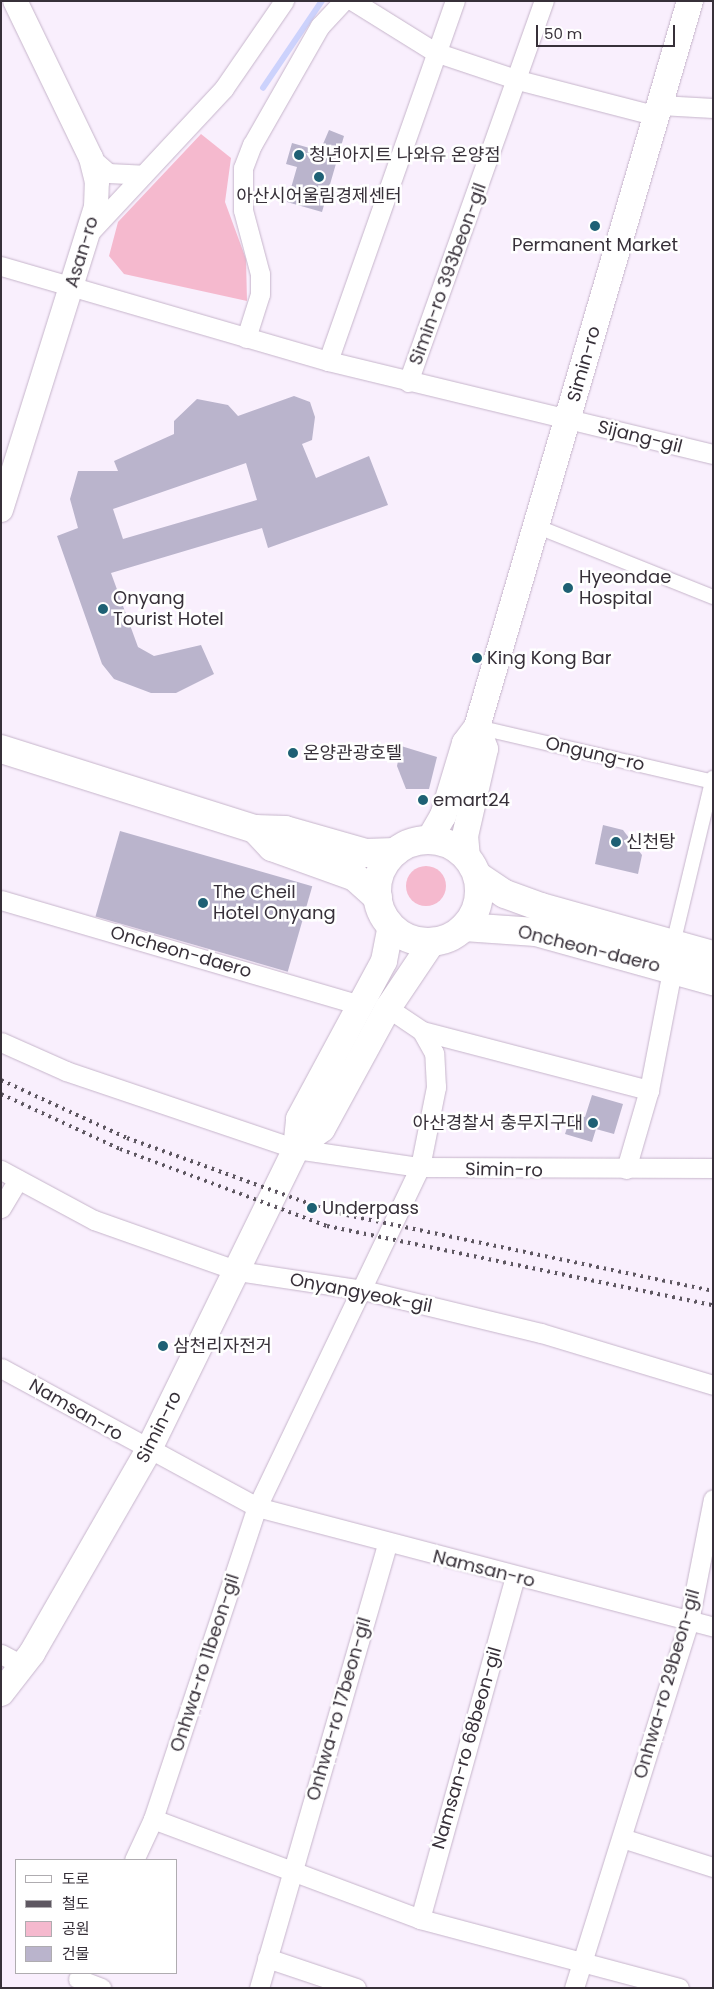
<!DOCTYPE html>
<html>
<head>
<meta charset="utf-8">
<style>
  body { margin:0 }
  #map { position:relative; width:714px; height:1989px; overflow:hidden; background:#f9effd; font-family:Poppins,"Noto Sans KR",sans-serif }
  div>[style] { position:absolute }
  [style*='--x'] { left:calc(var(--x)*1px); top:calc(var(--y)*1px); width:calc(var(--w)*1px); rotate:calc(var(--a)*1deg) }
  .green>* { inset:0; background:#f5b9ce }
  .round { border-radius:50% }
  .stream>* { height:5.5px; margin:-2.75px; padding:0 2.75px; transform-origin:2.75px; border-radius:2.75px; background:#ccd2fc }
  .building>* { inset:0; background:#bab4cc; transform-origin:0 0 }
  .roads { filter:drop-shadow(0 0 1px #c6b5cb) drop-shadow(0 0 1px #c6b5cb) }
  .pedestrian>* { height:14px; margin:-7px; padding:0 7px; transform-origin:7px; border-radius:7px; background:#fff }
  .minor>* { height:19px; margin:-9.5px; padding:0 9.5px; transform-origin:9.5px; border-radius:9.5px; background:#fff }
  .tertiary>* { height:24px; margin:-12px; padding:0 12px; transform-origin:12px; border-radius:12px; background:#fff }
  .secondary>* { height:26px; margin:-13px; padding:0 13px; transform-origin:13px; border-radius:13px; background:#fff }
  .primary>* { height:28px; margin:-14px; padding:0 14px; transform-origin:14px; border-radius:14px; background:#fff }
  .primary>.ring { margin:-14px; padding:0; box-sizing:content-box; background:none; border:28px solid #fff; border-radius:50% }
  .rail>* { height:4px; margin-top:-2px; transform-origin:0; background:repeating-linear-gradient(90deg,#5e5761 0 2.5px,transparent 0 7.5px) }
  .dots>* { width:14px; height:14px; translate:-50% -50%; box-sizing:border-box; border:2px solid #fff; border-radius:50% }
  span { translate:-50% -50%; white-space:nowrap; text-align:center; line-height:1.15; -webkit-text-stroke:5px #fff; paint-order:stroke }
  .poi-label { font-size:18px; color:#373039 }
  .left { translate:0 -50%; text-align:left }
  .right { translate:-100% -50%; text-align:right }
  .street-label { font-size:18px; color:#373039 }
  .frame { position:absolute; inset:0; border:2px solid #373039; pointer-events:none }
  .legend { position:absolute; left:15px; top:1859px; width:162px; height:115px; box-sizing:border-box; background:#fff; border:1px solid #afacb0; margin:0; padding:6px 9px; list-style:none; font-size:15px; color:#373039 }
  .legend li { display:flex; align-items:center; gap:10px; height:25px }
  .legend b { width:25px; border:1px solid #afacb0 }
  .scale { position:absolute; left:536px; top:25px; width:139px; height:22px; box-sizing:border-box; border:2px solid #373039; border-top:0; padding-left:6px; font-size:15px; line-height:18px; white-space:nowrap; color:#373039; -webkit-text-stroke:4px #fff; paint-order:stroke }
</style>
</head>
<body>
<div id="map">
  <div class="green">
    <i style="clip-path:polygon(201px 134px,231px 158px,225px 202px,246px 259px,247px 301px,124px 274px,109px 256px,118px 222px)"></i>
    <i class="round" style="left:406px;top:866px;width:40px;height:40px"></i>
  </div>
  <div class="stream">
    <i style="--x:263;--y:88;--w:105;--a:-55.9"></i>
  </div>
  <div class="building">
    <i style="clip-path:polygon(329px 130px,344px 136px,322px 212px,287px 202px,297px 167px,286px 164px,292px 143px,320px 151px)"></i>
    <i style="clip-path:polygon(evenodd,294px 396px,310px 402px,315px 417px,312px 440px,302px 444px,316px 478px,369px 456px,388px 505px,268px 548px,262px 528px,111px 573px,138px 647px,154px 656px,201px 645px,214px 674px,176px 693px,151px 693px,114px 679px,102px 664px,57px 536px,78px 528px,70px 499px,78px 471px,118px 471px,114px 461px,174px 434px,174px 421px,197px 399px,228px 405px,238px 416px,294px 396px,246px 463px,257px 500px,123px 539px,113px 509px,246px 463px)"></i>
    <i style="clip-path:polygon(401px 746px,437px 757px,429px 789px,406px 789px,397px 766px)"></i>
    <i style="clip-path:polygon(603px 825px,623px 830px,642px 855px,638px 874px,595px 864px)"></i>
    <i style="left:120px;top:831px;width:200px;height:89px;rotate:16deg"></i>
    <i style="clip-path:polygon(592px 1095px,623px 1104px,614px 1134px,596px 1129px,592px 1142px,565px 1134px,572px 1113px,585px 1117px)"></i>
  </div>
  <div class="roads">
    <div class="pedestrian">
      <i style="--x:536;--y:526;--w:191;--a:21.9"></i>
      <i style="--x:477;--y:727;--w:242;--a:13.1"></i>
      <i style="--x:673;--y:944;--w:171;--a:-76.5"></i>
    </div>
    <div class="minor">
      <i style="--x:353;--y:1;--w:97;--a:31.9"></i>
      <i style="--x:435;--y:52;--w:88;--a:18.6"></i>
      <i style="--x:518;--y:80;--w:144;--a:14.5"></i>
      <i style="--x:660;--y:105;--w:53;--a:3.2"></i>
      <i style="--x:91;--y:158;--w:23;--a:41"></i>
      <i style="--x:108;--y:173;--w:35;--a:3"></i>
      <i style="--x:89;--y:233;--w:198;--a:-47"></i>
      <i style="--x:224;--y:88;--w:106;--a:-55.4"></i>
      <i style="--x:1;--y:266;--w:341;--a:16.2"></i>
      <i style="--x:328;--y:361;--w:396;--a:13.6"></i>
      <i style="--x:246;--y:338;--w:46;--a:-72.3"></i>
      <i style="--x:260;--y:294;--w:20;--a:-90"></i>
      <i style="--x:260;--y:274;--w:66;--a:-104.9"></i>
      <i style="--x:243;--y:210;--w:42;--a:-90"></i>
      <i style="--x:243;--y:168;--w:25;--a:-69"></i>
      <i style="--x:252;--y:145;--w:137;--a:-60.3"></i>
      <i style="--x:320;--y:26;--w:34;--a:-47"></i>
      <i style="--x:328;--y:361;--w:382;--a:-70.6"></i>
      <i style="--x:408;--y:382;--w:405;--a:-70.4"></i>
      <i style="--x:1;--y:900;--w:374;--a:16.3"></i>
      <i style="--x:388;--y:1008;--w:41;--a:34.1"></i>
      <i style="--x:422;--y:1031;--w:235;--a:14.6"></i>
      <i style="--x:1;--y:1042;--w:71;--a:24"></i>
      <i style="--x:66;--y:1071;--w:243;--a:18.7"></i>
      <i style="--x:296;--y:1149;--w:125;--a:8.3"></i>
      <i style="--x:420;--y:1167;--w:293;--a:0.2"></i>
      <i style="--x:626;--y:1169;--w:82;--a:-73.8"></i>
      <i style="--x:649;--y:1090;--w:122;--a:-79.1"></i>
      <i style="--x:1;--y:1170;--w:106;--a:28.3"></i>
      <i style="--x:94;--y:1220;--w:153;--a:19.5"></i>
      <i style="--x:238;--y:1271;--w:126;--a:8.6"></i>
      <i style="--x:363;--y:1290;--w:183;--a:13.6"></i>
      <i style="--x:541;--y:1333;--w:180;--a:16.8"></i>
      <i style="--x:1;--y:1208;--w:33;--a:-59"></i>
      <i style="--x:1;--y:1368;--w:291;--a:28.5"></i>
      <i style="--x:257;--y:1507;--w:472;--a:14.7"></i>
      <i style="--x:1;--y:1654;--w:26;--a:28"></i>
      <i style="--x:153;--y:1819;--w:285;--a:20.5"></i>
      <i style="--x:420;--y:1919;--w:268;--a:14.9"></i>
      <i style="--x:622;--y:1838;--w:96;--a:17.7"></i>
      <i style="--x:134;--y:1860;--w:45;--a:-65.1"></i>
      <i style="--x:153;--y:1819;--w:329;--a:-71.6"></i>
      <i style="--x:257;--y:1507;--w:377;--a:-64.4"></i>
      <i style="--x:420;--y:1167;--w:82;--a:-78.7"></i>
      <i style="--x:436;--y:1087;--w:34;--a:-93"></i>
      <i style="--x:434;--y:1053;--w:25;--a:-119"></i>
      <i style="--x:420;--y:1919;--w:355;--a:-74.5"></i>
      <i style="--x:267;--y:1958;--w:94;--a:18.6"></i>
      <i style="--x:78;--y:1979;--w:25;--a:21"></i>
      <i style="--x:259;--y:1988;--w:462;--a:-73.9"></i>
      <i style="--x:574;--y:1988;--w:385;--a:-72.6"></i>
      <i style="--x:689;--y:1621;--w:124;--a:-78.9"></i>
    </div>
    <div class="tertiary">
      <i style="--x:1;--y:510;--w:318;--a:-72.6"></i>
      <i style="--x:96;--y:207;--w:25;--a:-88"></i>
      <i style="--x:97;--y:182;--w:25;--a:-104"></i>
      <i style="--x:91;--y:158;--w:174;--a:-115.8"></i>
    </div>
    <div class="secondary">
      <i style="--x:429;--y:840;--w:28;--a:-60"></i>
      <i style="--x:443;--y:816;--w:76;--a:-73.2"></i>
      <i style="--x:465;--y:743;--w:20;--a:-53"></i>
      <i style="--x:477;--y:727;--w:757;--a:-73.65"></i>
      <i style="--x:467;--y:858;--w:22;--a:-95"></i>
      <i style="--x:465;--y:836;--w:89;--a:-77.1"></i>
      <i style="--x:485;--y:749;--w:23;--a:-110"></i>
      <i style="--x:296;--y:1149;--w:33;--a:-38"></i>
      <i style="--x:322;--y:1129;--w:138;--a:-61.4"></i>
      <i style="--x:388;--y:1008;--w:81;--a:-56.1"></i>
      <i style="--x:1;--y:1693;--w:51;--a:-52.2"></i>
      <i style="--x:32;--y:1653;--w:233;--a:-60.1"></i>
      <i style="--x:148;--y:1451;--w:336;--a:-63.9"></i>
      <i style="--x:296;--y:1149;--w:30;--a:-84"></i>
      <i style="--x:299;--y:1119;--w:179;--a:-61.7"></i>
      <i style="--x:384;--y:961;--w:36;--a:-79"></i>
    </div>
    <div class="primary">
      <i style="--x:1;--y:749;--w:266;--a:17.5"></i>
      <i style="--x:255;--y:829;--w:30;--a:2"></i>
      <i style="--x:285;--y:830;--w:84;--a:15.9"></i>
      <i style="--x:366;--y:853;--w:29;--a:-2"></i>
      <i style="--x:255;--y:829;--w:25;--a:47"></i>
      <i style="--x:272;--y:847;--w:88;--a:19.9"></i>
      <i style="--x:355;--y:877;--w:31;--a:42"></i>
      <i class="ring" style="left:377px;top:840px;width:74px;height:74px"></i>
      <i style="--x:478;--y:876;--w:32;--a:34"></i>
      <i style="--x:505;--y:894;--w:38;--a:20"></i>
      <i style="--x:541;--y:907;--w:179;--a:15.6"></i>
      <i style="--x:464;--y:927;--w:72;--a:4"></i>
      <i style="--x:536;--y:932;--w:184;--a:15.5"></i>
    </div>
  </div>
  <div class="rail">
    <i style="--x:1;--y:1080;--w:139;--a:24.7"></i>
    <i style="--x:127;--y:1138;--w:218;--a:19.8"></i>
    <i style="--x:332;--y:1212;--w:389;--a:11.7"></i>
    <i style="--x:1;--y:1094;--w:131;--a:24.8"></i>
    <i style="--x:120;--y:1149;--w:221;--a:20.4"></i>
    <i style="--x:327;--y:1226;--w:394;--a:11.6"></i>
  </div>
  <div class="dots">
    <i style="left:299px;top:155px;background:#1e6074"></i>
    <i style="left:319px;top:177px;background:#1e6074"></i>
    <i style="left:595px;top:226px;background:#1e6074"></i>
    <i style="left:568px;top:588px;background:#1e6074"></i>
    <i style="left:103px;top:609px;background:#1e6074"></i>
    <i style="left:477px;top:658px;background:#1e6074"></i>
    <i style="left:293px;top:753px;background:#1e6074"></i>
    <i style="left:423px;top:800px;background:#1e6074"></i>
    <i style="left:616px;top:842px;background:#1e6074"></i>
    <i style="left:203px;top:903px;background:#1e6074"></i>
    <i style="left:593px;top:1123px;background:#1e6074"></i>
    <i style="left:312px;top:1208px;background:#1e6074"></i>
    <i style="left:163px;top:1346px;background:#1e6074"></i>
  </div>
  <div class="poi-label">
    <span class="left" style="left:309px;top:155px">청년아지트 나와유 온양점</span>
    <span style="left:319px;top:196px">아산시어울림경제센터</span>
    <span style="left:595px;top:245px">Permanent Market</span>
    <span class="left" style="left:579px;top:588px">Hyeondae<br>Hospital</span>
    <span class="left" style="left:113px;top:609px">Onyang<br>Tourist Hotel</span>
    <span class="left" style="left:487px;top:658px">King Kong Bar</span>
    <span class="left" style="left:303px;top:753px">온양관광호텔</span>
    <span class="left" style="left:433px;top:800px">emart24</span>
    <span class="left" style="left:626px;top:842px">신천탕</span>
    <span class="left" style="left:213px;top:903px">The Cheil<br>Hotel Onyang</span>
    <span class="right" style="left:583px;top:1123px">아산경찰서 충무지구대</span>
    <span class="left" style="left:322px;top:1208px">Underpass</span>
    <span class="left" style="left:173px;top:1346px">삼천리자전거</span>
  </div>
  <div class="street-label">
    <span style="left:82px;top:252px;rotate:-73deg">Asan-ro</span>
    <span style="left:448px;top:274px;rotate:-70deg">Simin-ro 393beon-gil</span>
    <span style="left:584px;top:364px;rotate:-74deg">Simin-ro</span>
    <span style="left:640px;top:437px;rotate:14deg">Sijang-gil</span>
    <span style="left:595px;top:754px;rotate:13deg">Ongung-ro</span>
    <span style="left:589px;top:949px;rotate:14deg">Oncheon-daero</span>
    <span style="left:181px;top:952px;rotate:16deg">Oncheon-daero</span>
    <span style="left:504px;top:1170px;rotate:1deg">Simin-ro</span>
    <span style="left:361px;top:1293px;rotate:11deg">Onyangyeok-gil</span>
    <span style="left:76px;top:1410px;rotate:30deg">Namsan-ro</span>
    <span style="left:159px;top:1427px;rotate:-63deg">Simin-ro</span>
    <span style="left:484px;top:1569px;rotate:14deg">Namsan-ro</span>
    <span style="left:205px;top:1663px;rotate:-72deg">Onhwa-ro 11beon-gil</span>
    <span style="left:667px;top:1684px;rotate:-74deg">Onhwa-ro 29beon-gil</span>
    <span style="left:339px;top:1709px;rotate:-74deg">Onhwa-ro 17beon-gil</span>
    <span style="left:467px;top:1748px;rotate:-74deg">Namsan-ro 68beon-gil</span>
  </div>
  <div class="frame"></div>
  <ul class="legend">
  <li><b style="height:6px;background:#fff"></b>도로</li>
  <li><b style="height:6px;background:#5e5761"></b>철도</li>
  <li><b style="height:14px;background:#f5b9ce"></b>공원</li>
  <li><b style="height:14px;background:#bab4cc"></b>건물</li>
  </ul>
  <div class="scale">50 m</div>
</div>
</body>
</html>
